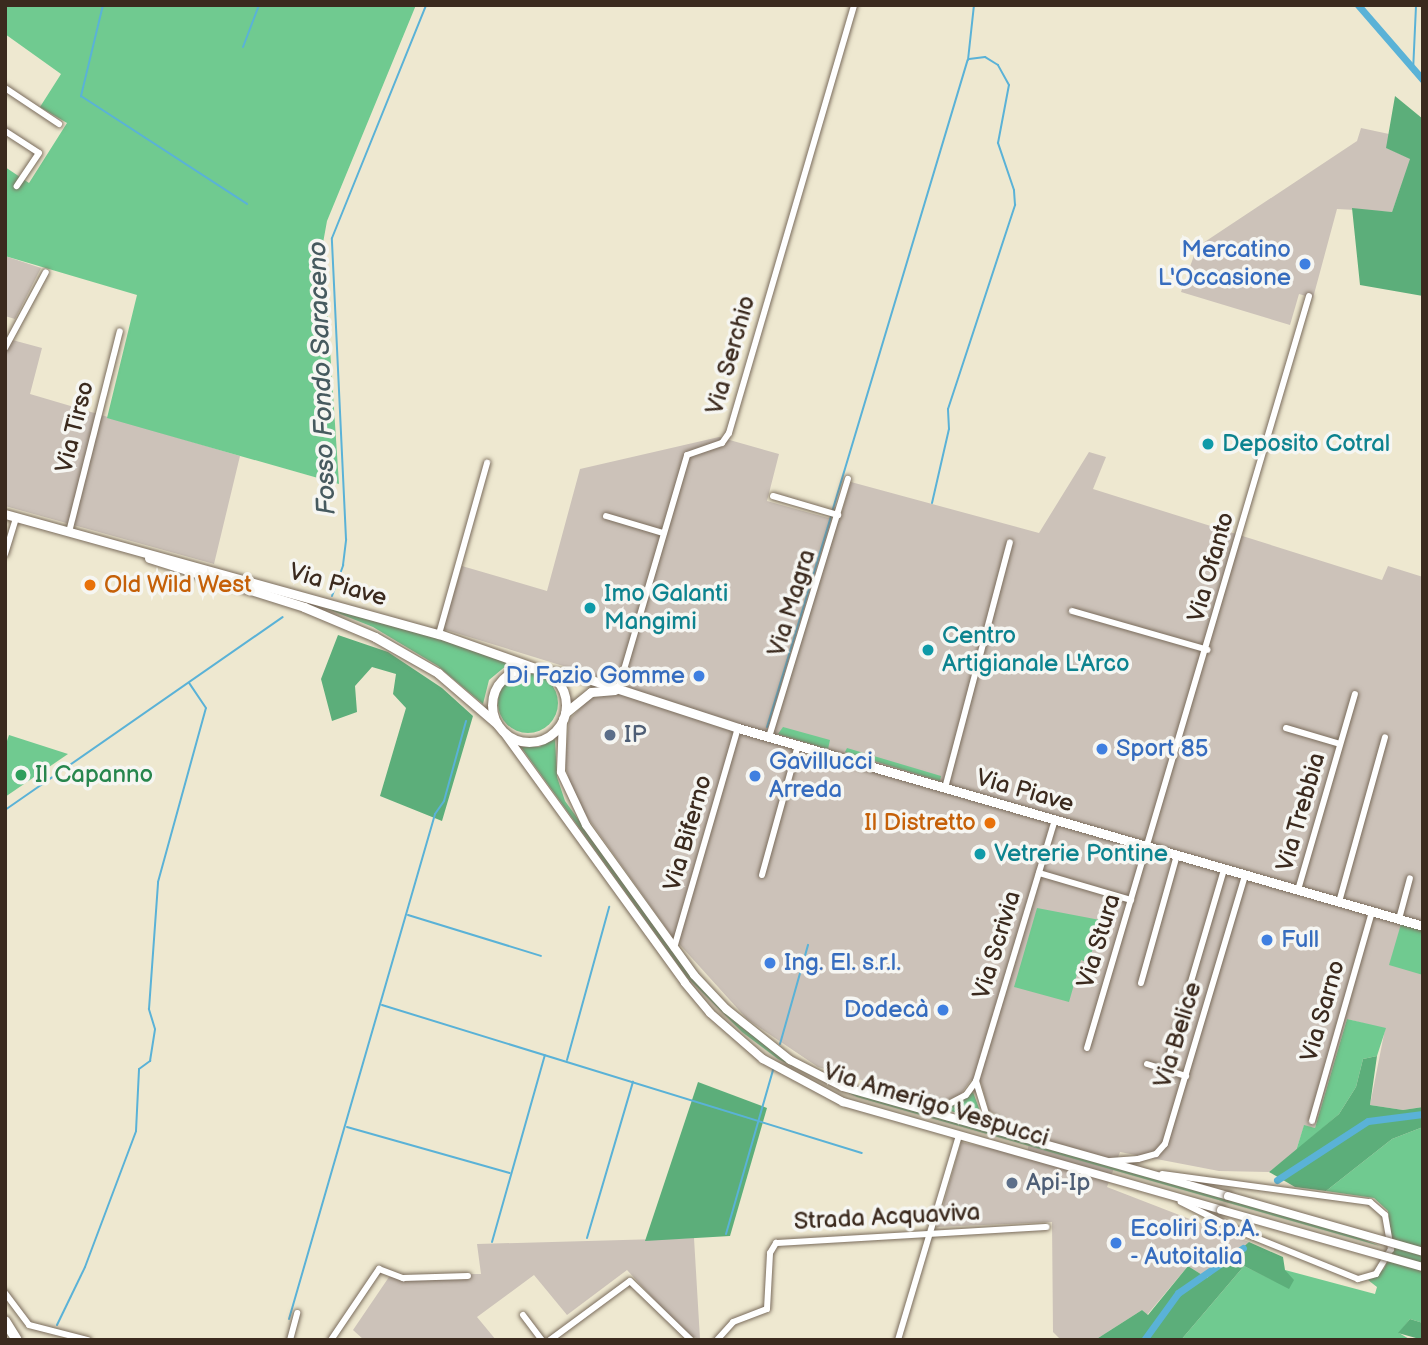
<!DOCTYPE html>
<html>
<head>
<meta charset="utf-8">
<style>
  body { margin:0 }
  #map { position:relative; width:1428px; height:1345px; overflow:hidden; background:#eee8d0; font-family:"Balsamiq Sans",sans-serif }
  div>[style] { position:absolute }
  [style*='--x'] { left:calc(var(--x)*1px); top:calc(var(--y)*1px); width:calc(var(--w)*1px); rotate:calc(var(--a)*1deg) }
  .industrial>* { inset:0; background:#ccc2b9 }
  .green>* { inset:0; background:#70ca90 }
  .round { border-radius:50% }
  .forest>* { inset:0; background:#5cae7a }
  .stream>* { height:2px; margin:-1px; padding:0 1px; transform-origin:1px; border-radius:1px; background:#5ab2d7 }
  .canal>* { height:7px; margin:-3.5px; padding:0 3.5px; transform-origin:3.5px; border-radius:3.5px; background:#5ab2d7 }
  .roads { filter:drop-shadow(0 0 2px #7a6c5c) drop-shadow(0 0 2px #7a6c5c) }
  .minor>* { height:6px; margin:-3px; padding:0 3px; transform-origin:3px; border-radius:3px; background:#fff }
  .tertiary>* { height:8px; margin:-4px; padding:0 4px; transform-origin:4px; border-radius:4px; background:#fff }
  .secondary>* { height:9px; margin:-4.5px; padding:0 4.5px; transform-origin:4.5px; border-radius:4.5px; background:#fff }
  .secondary>.ring { margin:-4.5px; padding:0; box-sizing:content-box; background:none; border:9px solid #fff; border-radius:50% }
  .primary>* { height:10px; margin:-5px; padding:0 5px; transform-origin:5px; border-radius:5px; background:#fff }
  .bridges { filter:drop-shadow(0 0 2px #7a6c5c) drop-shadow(0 0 2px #7a6c5c) }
  .tertiary-bridge>* { height:8px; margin:-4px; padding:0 4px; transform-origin:4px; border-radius:4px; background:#fff }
  .dots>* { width:19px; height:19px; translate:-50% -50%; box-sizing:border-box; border:4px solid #f6f6f2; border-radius:50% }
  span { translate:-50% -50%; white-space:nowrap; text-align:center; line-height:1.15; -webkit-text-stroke:7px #f6f6f2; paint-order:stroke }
  .shop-label { font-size:24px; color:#366cbe }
  .right { translate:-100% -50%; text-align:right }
  .left { translate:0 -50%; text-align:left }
  .street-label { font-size:24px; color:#3b2a1e }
  .culture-label { font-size:24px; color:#0d838f }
  .food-label { font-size:24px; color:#c56008 }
  .service-label { font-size:24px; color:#4e5e75 }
  .leisure-label { font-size:24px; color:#27864d }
  .water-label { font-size:26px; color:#465a5f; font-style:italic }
  .frame { position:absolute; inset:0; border:7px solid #3b2a1e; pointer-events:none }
</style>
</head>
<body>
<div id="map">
  <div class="industrial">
    <i style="clip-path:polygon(1361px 128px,1389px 134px,1387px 148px,1411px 159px,1392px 212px,1337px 209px,1313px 298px,1299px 294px,1290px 325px,1181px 292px,1197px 247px,1357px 141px)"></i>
    <i style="clip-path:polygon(5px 256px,41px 268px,15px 319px,5px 316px)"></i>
    <i style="clip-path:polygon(5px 338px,42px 348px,30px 394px,240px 456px,214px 564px,5px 506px)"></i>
    <i style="clip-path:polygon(719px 437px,779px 454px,767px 501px,839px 521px,851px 482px,1039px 533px,1089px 452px,1106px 457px,1093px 489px,1382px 580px,1388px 566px,1423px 577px,1423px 1107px,1403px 1110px,1370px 1105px,1385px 1029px,1347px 1019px,1315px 1128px,1304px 1126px,1296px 1151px,1269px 1172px,1219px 1171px,1120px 1152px,1107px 1187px,1249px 1242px,1207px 1278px,1188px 1266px,1147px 1315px,1142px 1310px,1095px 1340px,1061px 1340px,1053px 1332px,1052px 1222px,937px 1227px,961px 1142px,1026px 1156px,1033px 1128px,989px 1111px,981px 1083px,971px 1080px,960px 1095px,940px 1103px,905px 1093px,818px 1067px,747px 1019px,672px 936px,575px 800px,565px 765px,569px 720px,590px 698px,609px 695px,612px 681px,443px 629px,462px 566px,547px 591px,580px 469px)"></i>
    <i style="clip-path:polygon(694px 1238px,700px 1339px,687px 1335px,627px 1270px,567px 1315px,534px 1275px,477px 1317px,496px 1340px,364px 1340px,353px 1330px,389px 1277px,470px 1279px,471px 1274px,481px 1274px,477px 1244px)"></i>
  </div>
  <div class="green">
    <i style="clip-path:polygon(5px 5px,416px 5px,327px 221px,323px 243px,339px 484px,107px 418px,137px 295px,5px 256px,5px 167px,29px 183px,67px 123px,40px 107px,61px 74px,5px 34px)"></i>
    <i style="clip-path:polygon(218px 576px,325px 605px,513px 660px,489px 680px,483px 704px,438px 666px,373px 627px,323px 607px)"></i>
    <i class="round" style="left:498px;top:673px;width:60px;height:60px"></i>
    <i style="clip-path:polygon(783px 727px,830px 740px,828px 749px,778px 734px)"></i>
    <i style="clip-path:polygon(9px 735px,68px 754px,5px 797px,5px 747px)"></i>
    <i style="clip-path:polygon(555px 739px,557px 777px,565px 801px,687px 971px,740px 1026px,802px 1069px,829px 1083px,1341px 1231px,1380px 1246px,857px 1097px,778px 1059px,742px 1032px,687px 977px,521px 747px,539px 747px)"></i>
    <i style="clip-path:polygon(847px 748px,941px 776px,940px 781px,845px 752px)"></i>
    <i style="clip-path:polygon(1037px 908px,1100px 920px,1089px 963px,1081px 960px,1069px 1002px,1014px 987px)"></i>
    <i style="clip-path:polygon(1401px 924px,1423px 931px,1423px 975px,1389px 965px)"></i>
    <i style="clip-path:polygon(1347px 1019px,1386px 1028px,1377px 1056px,1363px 1059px,1356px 1087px,1339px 1114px,1296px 1151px,1304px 1125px,1315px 1128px)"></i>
    <i style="clip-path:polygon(973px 1092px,980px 1111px,995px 1123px,939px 1108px,955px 1105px)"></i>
    <i style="clip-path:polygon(1423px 1127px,1423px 1323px,1410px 1319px,1399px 1333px,1411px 1340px,1181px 1340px,1244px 1266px,1289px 1288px,1285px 1270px,1375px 1294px,1377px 1287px,1368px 1280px,1384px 1269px,1393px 1249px,1388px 1211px,1374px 1198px,1326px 1191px,1392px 1139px)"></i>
  </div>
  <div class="forest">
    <i style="clip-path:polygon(1395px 96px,1423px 119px,1423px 296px,1360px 285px,1352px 208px,1392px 212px,1410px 159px,1386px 148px)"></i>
    <i style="clip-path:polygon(338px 635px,388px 652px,442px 688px,473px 716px,442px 821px,380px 796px,406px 708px,393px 694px,396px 674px,372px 667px,355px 686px,357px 712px,332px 721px,321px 679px)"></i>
    <i style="clip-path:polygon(1377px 1056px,1370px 1105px,1403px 1110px,1423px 1107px,1423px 1127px,1392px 1139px,1326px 1191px,1295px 1187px,1269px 1172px,1339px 1114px,1356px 1087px,1363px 1059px)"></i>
    <i style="clip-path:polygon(698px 1082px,767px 1108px,730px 1236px,645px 1241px)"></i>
    <i style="clip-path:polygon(1249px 1242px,1283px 1257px,1285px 1270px,1294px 1280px,1289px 1289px,1244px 1266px,1181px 1340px,1095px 1340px,1142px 1310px,1148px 1315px,1188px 1266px,1207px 1278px)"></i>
    <i style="clip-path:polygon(1410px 1319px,1423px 1323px,1423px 1340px,1398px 1333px)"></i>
  </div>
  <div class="stream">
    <i style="--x:103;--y:5;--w:94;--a:103.6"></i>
    <i style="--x:81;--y:96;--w:198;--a:33"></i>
    <i style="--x:243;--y:47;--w:45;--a:-69.1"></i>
    <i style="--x:1413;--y:72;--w:67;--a:-87.4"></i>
    <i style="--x:932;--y:503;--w:76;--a:-77.1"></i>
    <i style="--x:949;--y:429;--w:20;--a:-93"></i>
    <i style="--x:948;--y:409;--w:215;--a:-71.8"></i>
    <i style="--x:1015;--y:205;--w:15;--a:-94"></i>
    <i style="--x:1014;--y:190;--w:50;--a:-108.8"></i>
    <i style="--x:998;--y:143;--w:59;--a:-79.3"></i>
    <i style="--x:1009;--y:85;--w:23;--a:-119"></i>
    <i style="--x:998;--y:65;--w:15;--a:-148"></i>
    <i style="--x:985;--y:57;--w:16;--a:173"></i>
    <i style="--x:832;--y:512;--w:472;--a:-73.3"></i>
    <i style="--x:968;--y:60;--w:55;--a:-83.8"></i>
    <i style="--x:332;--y:596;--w:33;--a:-70"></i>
    <i style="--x:343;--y:565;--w:26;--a:-83"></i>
    <i style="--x:346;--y:539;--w:301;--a:-92.7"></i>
    <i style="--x:332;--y:238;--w:251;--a:-68"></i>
    <i style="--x:767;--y:727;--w:220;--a:-73.1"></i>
    <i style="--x:5;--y:810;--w:338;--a:-34.8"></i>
    <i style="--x:408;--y:915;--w:139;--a:17.1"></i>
    <i style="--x:382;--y:1005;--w:502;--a:17.14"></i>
    <i style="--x:780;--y:1044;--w:103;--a:-74.2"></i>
    <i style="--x:567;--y:1060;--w:159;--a:-74.6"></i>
    <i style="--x:347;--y:1127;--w:169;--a:15.8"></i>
    <i style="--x:726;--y:1234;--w:171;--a:-74"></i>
    <i style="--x:587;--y:1238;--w:163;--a:-73.6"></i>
    <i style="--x:492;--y:1242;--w:194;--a:-74.2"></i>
    <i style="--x:289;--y:1319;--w:526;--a:-73.87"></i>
    <i style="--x:435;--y:814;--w:16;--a:-55"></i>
    <i style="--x:444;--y:801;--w:83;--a:-74.6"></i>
    <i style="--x:57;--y:1325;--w:64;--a:-64.2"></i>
    <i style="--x:85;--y:1267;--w:145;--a:-69.4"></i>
    <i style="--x:136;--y:1131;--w:62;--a:-87.2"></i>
    <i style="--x:139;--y:1069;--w:14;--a:-36"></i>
    <i style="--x:150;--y:1061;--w:32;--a:-81"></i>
    <i style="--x:155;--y:1029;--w:21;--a:-107"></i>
    <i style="--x:149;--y:1009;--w:127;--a:-85.9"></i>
    <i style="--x:158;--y:882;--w:180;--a:-74.6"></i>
    <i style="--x:206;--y:708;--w:30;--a:-124"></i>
  </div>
  <div class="canal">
    <i style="--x:1358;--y:5;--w:99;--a:49.1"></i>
    <i style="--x:1277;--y:1180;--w:108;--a:-33"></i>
    <i style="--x:1368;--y:1121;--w:55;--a:-7.3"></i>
    <i style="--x:1144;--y:1340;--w:58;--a:-54.1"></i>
    <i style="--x:1178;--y:1293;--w:79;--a:-34.7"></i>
  </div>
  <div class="roads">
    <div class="minor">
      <i style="--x:5;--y:88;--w:65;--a:33.7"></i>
      <i style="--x:5;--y:131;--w:40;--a:32.9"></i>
      <i style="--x:39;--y:153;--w:40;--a:124"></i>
      <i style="--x:5;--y:348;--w:86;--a:-61.7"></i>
      <i style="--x:773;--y:496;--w:68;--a:16.3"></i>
      <i style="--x:606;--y:516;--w:59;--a:16.6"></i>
      <i style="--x:69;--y:532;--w:207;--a:-75.8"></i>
      <i style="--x:5;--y:554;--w:39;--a:-73"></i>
      <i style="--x:1072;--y:611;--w:141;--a:16"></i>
      <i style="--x:439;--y:634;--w:178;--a:-74.3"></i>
      <i style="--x:618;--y:690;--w:245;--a:-73.6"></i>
      <i style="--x:687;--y:455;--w:37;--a:-19"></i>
      <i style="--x:722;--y:443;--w:12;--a:-55"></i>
      <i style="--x:729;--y:433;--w:446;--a:-73.7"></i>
      <i style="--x:1286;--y:728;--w:56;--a:16.5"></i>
      <i style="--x:769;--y:737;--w:270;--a:-73"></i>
      <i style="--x:945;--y:788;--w:254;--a:-75.2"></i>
      <i style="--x:1039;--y:873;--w:96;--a:16.4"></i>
      <i style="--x:762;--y:875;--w:135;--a:-74.5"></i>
      <i style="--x:1298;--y:890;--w:204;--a:-73.8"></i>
      <i style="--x:1339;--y:902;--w:171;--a:-74.4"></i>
      <i style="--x:1399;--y:919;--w:42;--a:-75"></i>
      <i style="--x:674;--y:948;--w:229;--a:-73.8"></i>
      <i style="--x:1141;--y:983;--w:133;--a:-74.3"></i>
      <i style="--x:1087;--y:1048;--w:784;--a:-73.55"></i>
      <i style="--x:1147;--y:1064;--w:41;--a:17.1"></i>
      <i style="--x:1165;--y:1070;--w:209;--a:-73.6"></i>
      <i style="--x:976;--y:1081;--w:34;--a:73"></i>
      <i style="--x:986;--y:1114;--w:38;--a:32"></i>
      <i style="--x:904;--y:1101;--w:43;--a:5.3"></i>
      <i style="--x:947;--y:1105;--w:21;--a:-28"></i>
      <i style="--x:966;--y:1095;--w:17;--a:-54"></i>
      <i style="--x:976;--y:1081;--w:273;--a:-73.2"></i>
      <i style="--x:1312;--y:1121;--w:217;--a:-74"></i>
      <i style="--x:1110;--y:1161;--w:28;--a:-4"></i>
      <i style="--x:1138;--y:1159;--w:19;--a:-16"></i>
      <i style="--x:1156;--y:1154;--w:13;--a:-48"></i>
      <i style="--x:1165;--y:1144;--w:281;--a:-73.4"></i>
      <i style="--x:1162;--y:1174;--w:210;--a:7.7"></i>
      <i style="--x:1370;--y:1202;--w:20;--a:41"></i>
      <i style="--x:1385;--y:1215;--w:35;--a:80"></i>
      <i style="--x:1391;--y:1249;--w:29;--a:121"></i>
      <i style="--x:1376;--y:1274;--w:19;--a:164"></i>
      <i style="--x:1358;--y:1279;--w:131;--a:-158"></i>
      <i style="--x:1237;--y:1230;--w:63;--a:-153.4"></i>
      <i style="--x:5;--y:1293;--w:40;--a:53"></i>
      <i style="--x:29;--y:1325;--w:61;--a:14.3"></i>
      <i style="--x:523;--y:1315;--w:31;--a:53"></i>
      <i style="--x:290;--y:1340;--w:28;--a:-75"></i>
      <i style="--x:331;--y:1340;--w:86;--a:-55.9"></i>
      <i style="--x:379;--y:1269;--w:26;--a:21"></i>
      <i style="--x:403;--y:1278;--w:65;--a:-1.8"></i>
      <i style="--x:550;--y:1340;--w:99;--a:-36.4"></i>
      <i style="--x:630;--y:1281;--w:85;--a:44"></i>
      <i style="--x:717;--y:1340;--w:24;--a:-48"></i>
      <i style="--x:733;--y:1322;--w:36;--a:-21"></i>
      <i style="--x:767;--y:1309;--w:56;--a:-86.9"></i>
      <i style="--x:770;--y:1253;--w:12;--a:-59"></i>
      <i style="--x:776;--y:1243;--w:271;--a:-3.4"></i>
      <i style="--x:898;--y:1340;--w:214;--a:-73.4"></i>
    </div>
    <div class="tertiary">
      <i style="--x:563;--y:719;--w:53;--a:92.2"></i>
      <i style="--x:561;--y:772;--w:59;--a:64.7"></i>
      <i style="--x:586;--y:825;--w:185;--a:54.2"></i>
      <i style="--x:694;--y:975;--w:47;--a:46.7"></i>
      <i style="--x:726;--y:1009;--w:82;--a:38.6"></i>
      <i style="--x:790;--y:1060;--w:59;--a:27"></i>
      <i style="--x:843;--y:1087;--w:400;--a:15.8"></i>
      <i style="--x:505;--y:734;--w:307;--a:54.1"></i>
      <i style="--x:685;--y:983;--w:39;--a:50"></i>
      <i style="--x:710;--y:1013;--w:70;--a:41"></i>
      <i style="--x:763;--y:1059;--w:91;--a:28.3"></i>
      <i style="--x:843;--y:1102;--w:393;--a:15.9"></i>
    </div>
    <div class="secondary">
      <i style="--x:5;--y:514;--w:450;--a:15.5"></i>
      <i style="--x:439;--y:634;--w:102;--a:19.5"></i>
      <i style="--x:149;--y:558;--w:163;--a:17.5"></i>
      <i style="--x:304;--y:607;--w:77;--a:22.9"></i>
      <i style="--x:375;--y:637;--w:73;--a:29.7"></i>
      <i style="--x:438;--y:673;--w:78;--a:40.8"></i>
      <i class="ring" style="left:492px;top:668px;width:65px;height:65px"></i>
      <i style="--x:544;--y:671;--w:32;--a:7"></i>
      <i style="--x:576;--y:675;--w:170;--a:18.1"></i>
      <i style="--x:738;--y:728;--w:713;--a:16.12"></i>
      <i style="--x:565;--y:713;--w:33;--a:-39"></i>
      <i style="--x:591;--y:692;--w:24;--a:-5"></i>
    </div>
    <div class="primary">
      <i style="--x:5;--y:1321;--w:22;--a:58"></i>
    </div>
  </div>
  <div class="bridges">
    <div class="tertiary-bridge">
      <i style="--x:1228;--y:1196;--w:203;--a:16"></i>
      <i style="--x:1221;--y:1210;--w:210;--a:15.8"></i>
    </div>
  </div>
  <div class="dots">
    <i style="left:1305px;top:264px;background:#3f7fe0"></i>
    <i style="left:1208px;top:444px;background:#0f9aa8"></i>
    <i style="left:90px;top:585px;background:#e8710a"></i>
    <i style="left:590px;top:608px;background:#0f9aa8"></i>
    <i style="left:928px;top:650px;background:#0f9aa8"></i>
    <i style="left:699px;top:676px;background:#3f7fe0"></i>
    <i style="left:610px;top:735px;background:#5c6f8a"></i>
    <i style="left:1102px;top:749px;background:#3f7fe0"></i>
    <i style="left:21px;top:775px;background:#2e9e5b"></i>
    <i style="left:755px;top:776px;background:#3f7fe0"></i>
    <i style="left:990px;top:823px;background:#e8710a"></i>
    <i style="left:980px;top:854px;background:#0f9aa8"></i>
    <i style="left:1267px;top:940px;background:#3f7fe0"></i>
    <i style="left:770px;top:963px;background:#3f7fe0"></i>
    <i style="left:943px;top:1010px;background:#3f7fe0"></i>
    <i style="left:1012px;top:1183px;background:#5c6f8a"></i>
    <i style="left:1116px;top:1243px;background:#3f7fe0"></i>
  </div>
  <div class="shop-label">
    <span class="right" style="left:1291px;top:264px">Mercatino<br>L'Occasione</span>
    <span class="right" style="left:685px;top:676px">Di Fazio Gomme</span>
    <span class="left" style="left:1116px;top:749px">Sport 85</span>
    <span class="left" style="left:769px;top:776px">Gavillucci<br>Arreda</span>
    <span class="left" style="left:1281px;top:940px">Full</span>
    <span class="left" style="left:784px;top:963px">Ing. El. s.r.l.</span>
    <span class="right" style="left:929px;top:1010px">Dodecà</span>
    <span class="left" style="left:1130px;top:1243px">Ecoliri S.p.A.<br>- Autoitalia</span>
  </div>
  <div class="street-label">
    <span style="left:731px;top:355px;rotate:-74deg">Via Serchio</span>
    <span style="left:75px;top:427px;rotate:-76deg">Via Tirso</span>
    <span style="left:1211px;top:567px;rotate:-74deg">Via Ofanto</span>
    <span style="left:338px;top:585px;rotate:16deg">Via Piave</span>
    <span style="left:792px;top:603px;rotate:-73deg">Via Magra</span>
    <span style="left:1025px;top:791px;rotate:16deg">Via Piave</span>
    <span style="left:1301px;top:812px;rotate:-74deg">Via Trebbia</span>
    <span style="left:688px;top:833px;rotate:-74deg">Via Biferno</span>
    <span style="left:1099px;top:941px;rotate:-73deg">Via Stura</span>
    <span style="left:997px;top:945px;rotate:-73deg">Via Scrivia</span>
    <span style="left:1323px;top:1011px;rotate:-74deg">Via Sarno</span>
    <span style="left:1178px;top:1035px;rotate:-73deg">Via Belice</span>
    <span style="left:936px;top:1105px;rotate:17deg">Via Amerigo Vespucci</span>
    <span style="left:887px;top:1217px;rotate:-3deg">Strada Acquaviva</span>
  </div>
  <div class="culture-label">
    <span class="left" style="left:1222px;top:444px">Deposito Cotral</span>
    <span class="left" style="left:604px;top:608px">Imo Galanti<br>Mangimi</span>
    <span class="left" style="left:942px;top:650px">Centro<br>Artigianale L'Arco</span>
    <span class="left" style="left:994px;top:854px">Vetrerie Pontine</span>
  </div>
  <div class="food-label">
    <span class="left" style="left:104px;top:585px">Old Wild West</span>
    <span class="right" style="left:976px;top:823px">Il Distretto</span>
  </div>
  <div class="service-label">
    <span class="left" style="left:624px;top:735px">IP</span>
    <span class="left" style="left:1026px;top:1183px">Api-Ip</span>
  </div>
  <div class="leisure-label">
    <span class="left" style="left:35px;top:775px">Il Capanno</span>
  </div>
  <div class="water-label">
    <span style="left:323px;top:378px;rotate:-92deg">Fosso Fondo Saraceno</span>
  </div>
  <div class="frame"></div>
</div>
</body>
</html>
